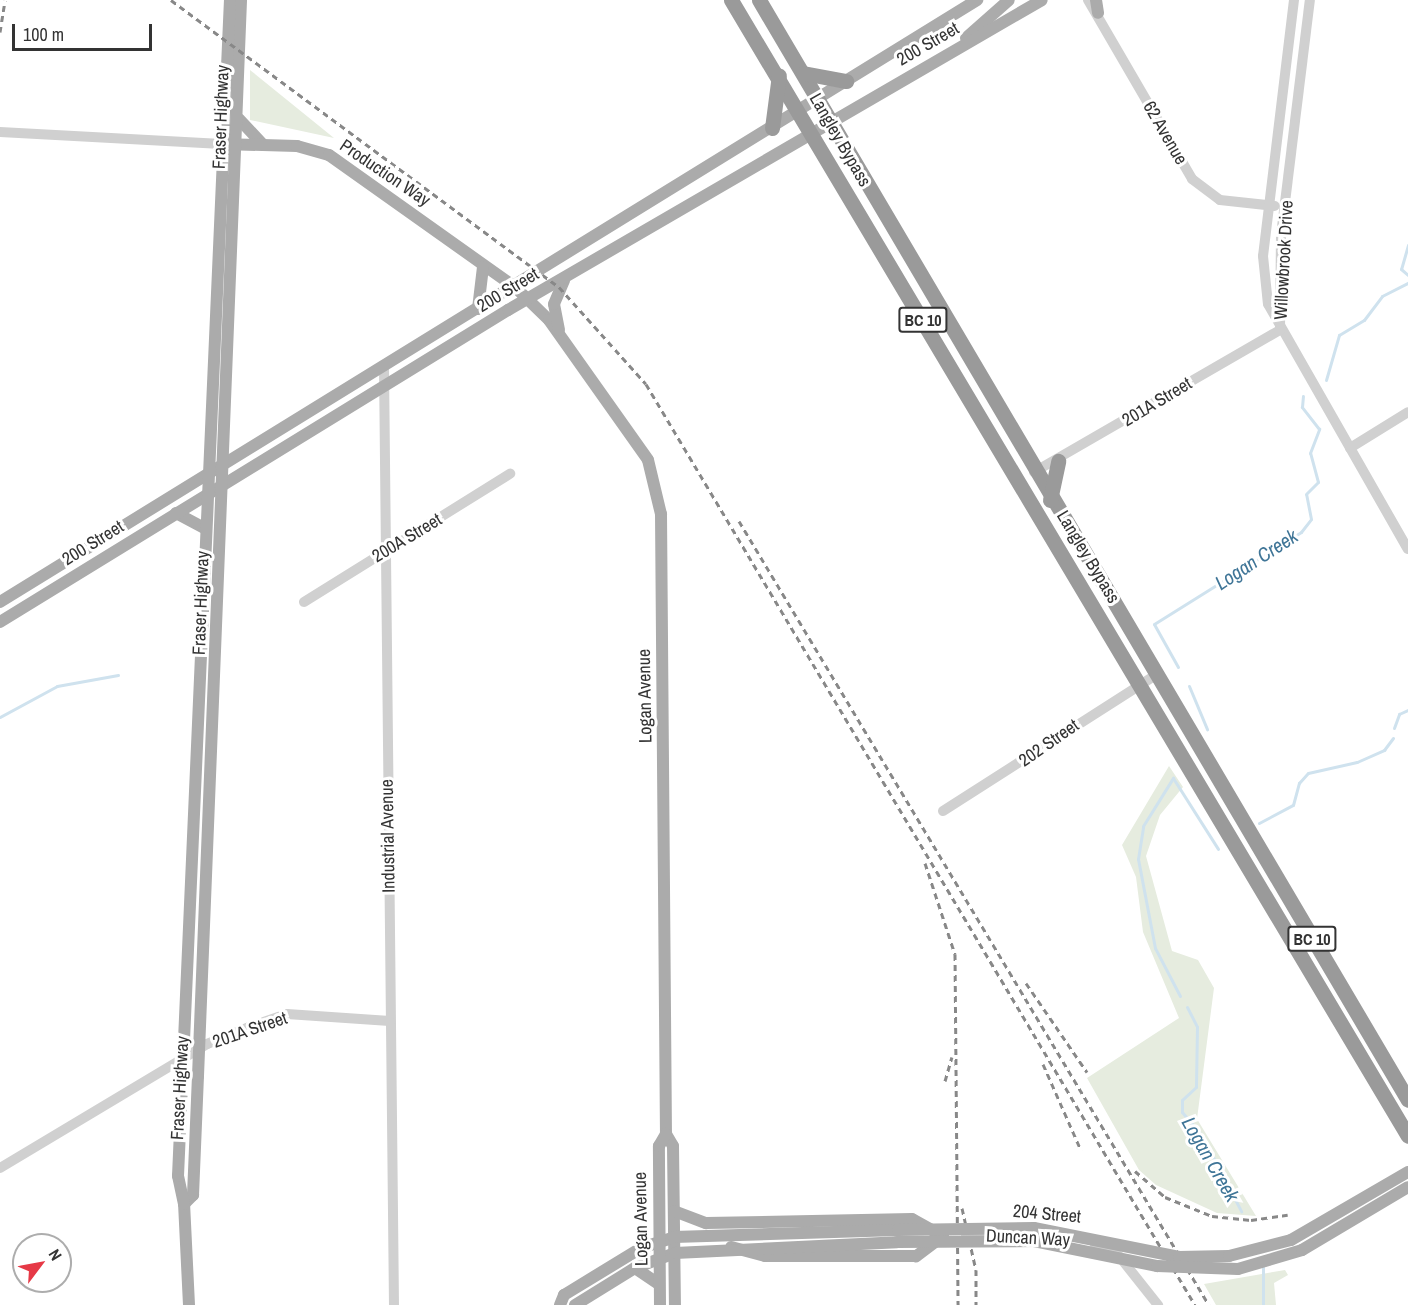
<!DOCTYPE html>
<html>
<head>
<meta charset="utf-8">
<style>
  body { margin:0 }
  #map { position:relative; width:1408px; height:1305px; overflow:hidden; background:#fff; font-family:"Archivo Narrow",sans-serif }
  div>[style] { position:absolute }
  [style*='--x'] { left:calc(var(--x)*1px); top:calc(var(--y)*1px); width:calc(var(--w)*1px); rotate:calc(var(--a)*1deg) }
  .green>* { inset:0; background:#e6ecdf }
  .stream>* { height:3px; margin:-1.5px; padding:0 1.5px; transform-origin:1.5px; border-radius:1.5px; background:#cfe2ee }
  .minor>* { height:10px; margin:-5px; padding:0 5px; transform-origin:5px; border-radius:5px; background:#d0d0d0 }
  .major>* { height:12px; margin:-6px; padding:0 6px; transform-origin:6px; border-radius:6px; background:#ababab }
  .highway>* { height:15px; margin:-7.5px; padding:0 7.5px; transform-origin:7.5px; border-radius:7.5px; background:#9a9a9a }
  .rail>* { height:3px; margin-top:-1.5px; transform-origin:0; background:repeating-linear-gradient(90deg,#888 0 6px,transparent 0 10.5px) }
  .major-bridge>* { height:12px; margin:-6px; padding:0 6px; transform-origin:6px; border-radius:6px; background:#ababab }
  span { translate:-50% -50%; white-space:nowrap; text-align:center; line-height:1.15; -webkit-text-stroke:6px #fff; paint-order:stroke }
  .shield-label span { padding:2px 4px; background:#fff; border:2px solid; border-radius:4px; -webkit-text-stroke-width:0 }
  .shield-label { font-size:16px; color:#333; font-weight:700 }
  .street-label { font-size:18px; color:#333 }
  .water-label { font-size:20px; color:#3f7597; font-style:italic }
  .north { position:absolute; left:12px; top:1233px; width:60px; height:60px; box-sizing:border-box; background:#fff; border:2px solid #adadad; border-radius:50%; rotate:58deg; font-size:16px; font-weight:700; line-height:24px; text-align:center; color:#333 }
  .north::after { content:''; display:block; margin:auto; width:21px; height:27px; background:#e63946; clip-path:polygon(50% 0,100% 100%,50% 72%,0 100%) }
  .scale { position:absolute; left:12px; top:24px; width:140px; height:27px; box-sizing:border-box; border:3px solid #333; border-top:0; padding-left:8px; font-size:18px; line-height:21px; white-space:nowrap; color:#333; -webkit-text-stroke:4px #fff; paint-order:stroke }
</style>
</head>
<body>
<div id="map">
  <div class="green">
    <i style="clip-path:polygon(250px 70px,334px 138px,250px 120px)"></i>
    <i style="clip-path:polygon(1169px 766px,1183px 787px,1160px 815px,1146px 856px,1172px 951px,1198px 960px,1214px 988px,1197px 1119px,1256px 1216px,1217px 1213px,1156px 1185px,1139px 1170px,1087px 1078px,1179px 1018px,1143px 932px,1136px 877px,1122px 845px)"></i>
    <i style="clip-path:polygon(1285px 1270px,1288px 1275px,1274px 1283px,1276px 1305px,1216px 1305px,1204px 1284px)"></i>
  </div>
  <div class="stream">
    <i style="--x:1408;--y:245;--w:25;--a:106"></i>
    <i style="--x:1401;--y:269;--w:9;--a:41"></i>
    <i style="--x:1326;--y:380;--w:47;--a:-73.9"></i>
    <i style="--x:1339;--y:335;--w:29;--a:-31"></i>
    <i style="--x:1364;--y:320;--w:30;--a:-53"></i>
    <i style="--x:1382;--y:296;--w:29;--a:-27"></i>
    <i style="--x:1178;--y:667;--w:49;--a:-119.2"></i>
    <i style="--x:1154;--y:624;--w:173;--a:-32"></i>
    <i style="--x:1301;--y:532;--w:16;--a:-52"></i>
    <i style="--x:1311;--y:519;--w:25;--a:-101"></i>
    <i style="--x:1306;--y:494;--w:17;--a:-45"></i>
    <i style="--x:1318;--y:482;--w:30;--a:-105"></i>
    <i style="--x:1310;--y:453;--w:26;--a:-69"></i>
    <i style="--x:1319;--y:429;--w:28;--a:-128"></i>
    <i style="--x:1302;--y:407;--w:11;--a:-85"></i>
    <i style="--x:1189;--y:686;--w:47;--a:67.3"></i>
    <i style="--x:0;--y:717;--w:65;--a:-28.5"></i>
    <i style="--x:57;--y:686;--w:62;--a:-10.2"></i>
    <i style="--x:1394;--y:728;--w:15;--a:-70"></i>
    <i style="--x:1399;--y:714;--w:10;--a:-24"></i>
    <i style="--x:1259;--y:823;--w:38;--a:-28"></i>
    <i style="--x:1293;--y:805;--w:23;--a:-75"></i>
    <i style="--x:1299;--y:783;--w:13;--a:-48"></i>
    <i style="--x:1308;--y:773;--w:50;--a:-12.7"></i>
    <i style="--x:1357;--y:762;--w:30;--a:-24"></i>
    <i style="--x:1384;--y:750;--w:15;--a:-53"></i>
    <i style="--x:1180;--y:996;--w:54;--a:-117.5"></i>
    <i style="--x:1155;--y:948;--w:91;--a:-100.8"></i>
    <i style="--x:1138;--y:859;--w:33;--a:-81"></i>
    <i style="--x:1143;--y:826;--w:57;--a:-58"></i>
    <i style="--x:1173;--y:778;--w:84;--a:57.6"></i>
    <i style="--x:1187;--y:1007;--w:22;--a:63"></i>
    <i style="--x:1197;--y:1027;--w:60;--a:91"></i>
    <i style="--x:1196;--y:1087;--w:19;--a:137"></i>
    <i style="--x:1182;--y:1100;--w:12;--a:90"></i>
    <i style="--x:1182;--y:1112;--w:31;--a:50"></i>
    <i style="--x:1202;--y:1136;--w:85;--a:62.5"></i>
    <i style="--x:1263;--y:1305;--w:41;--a:-90"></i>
  </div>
  <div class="minor">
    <i style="--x:1088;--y:0;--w:207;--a:59.8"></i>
    <i style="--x:1192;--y:179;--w:35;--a:37"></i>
    <i style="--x:1220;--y:200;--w:55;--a:6.2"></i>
    <i style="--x:1294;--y:0;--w:258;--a:96.9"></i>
    <i style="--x:1263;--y:256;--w:48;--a:84.1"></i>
    <i style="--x:1268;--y:304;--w:282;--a:60.3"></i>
    <i style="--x:0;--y:132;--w:222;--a:3.1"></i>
    <i style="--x:1280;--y:330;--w:95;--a:-89.4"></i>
    <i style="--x:1281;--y:235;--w:237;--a:-83"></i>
    <i style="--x:384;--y:367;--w:938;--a:89.39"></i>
    <i style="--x:1350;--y:448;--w:68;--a:-31.8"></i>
    <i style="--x:1034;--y:472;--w:284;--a:-30"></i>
    <i style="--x:304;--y:602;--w:243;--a:-31.9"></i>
    <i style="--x:943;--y:811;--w:253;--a:-32.6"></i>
    <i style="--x:0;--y:1168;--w:241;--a:-30.9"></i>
    <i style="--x:207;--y:1044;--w:45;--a:-22"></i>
    <i style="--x:249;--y:1027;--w:40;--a:-18.9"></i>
    <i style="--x:287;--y:1014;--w:103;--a:3.9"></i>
    <i style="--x:966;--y:1236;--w:87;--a:0.7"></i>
    <i style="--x:1095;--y:1245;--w:26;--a:25"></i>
    <i style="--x:1119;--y:1256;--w:63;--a:51.5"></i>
  </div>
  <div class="major">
    <i style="--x:1096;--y:0;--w:13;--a:81"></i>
    <i style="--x:966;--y:38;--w:57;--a:-41.5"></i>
    <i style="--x:239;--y:119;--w:35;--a:47"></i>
    <i style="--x:222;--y:144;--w:75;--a:1.5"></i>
    <i style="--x:297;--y:146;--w:33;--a:16"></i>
    <i style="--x:329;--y:155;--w:228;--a:35.4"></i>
    <i style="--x:515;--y:287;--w:47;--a:44.1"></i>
    <i style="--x:549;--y:320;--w:171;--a:54.7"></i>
    <i style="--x:648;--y:460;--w:56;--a:76.5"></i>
    <i style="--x:661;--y:514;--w:620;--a:89.54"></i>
    <i style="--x:666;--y:1134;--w:14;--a:60"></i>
    <i style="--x:673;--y:1146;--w:159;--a:89.3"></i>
    <i style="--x:478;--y:309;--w:42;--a:-83.2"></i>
    <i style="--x:559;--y:330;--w:26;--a:-101"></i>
    <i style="--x:554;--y:304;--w:26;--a:-67"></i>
    <i style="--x:176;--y:513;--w:34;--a:28"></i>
    <i style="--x:0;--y:602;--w:1148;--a:-31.64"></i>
    <i style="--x:0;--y:622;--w:596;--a:-31.56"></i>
    <i style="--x:508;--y:310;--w:617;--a:-30.14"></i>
    <i style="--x:184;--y:1204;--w:13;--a:-45"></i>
    <i style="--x:193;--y:1195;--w:119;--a:-87.6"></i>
    <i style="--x:198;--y:1076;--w:1077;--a:-87.71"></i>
    <i style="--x:674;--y:1211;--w:34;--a:21"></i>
    <i style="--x:706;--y:1223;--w:206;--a:-1.1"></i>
    <i style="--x:912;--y:1219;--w:35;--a:29"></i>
    <i style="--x:943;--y:1236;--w:34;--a:143"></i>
    <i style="--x:916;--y:1256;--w:151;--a:180"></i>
    <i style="--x:765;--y:1256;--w:35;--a:-165"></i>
    <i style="--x:635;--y:1268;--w:29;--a:34"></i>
    <i style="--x:189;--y:1305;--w:101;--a:-92.8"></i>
    <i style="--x:184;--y:1204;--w:29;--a:-102"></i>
    <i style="--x:178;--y:1176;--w:1177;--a:-87.47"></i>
    <i style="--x:560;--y:1305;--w:11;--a:-68"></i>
    <i style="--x:564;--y:1295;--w:90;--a:-31.4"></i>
    <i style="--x:641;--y:1248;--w:35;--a:-18"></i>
    <i style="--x:674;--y:1237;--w:224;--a:-1.8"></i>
    <i style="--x:575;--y:1305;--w:70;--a:-31.7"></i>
    <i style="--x:635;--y:1268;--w:43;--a:-20.6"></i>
    <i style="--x:675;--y:1253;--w:222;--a:-2.8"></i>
    <i style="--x:660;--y:1305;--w:159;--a:-90.4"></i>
    <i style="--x:659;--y:1146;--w:14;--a:-60"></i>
  </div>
  <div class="highway">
    <i style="--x:731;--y:0;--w:1322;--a:59.21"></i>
    <i style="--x:759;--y:0;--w:1277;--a:59.46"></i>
    <i style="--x:803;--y:73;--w:44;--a:10.5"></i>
    <i style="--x:772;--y:128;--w:53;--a:-82.5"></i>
    <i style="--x:1050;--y:500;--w:40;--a:-78"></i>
  </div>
  <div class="rail">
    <i style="--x:171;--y:0;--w:483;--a:36.5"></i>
    <i style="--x:559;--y:287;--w:130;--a:48.1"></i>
    <i style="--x:646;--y:384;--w:1072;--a:59.2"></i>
    <i style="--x:0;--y:32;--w:32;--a:-81"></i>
    <i style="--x:739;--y:521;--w:914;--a:59.06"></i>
    <i style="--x:925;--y:863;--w:96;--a:71.8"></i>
    <i style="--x:955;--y:954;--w:351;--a:89.5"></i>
    <i style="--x:1026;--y:983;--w:108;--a:55.6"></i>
    <i style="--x:1043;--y:1064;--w:94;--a:66.2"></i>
    <i style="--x:945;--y:1081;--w:25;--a:-74"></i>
    <i style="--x:1135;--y:1171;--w:40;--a:41"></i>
    <i style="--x:1165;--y:1197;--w:51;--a:22"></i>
    <i style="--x:1212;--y:1216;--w:39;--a:6"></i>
    <i style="--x:1251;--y:1220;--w:37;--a:-8"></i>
    <i style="--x:962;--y:1208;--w:64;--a:77.3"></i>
    <i style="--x:976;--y:1270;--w:35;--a:90"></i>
  </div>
  <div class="major-bridge">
    <i style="--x:898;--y:1230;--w:136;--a:-0.8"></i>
    <i style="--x:1034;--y:1228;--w:148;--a:11.3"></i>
    <i style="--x:1179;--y:1257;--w:50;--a:-1.1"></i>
    <i style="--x:1229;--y:1256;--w:64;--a:-14.5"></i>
    <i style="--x:1291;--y:1240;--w:135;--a:-30.2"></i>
    <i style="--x:897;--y:1242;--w:137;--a:-0.4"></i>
    <i style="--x:1034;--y:1241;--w:126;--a:11.5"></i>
    <i style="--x:1157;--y:1266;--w:81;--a:2.1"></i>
    <i style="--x:1238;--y:1269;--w:67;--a:-16.5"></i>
    <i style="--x:1302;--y:1250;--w:123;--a:-30.7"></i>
  </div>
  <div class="shield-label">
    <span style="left:923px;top:320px">BC 10</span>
    <span style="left:1312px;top:939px">BC 10</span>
  </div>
  <div class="street-label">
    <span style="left:928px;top:44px;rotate:-30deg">200 Street</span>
    <span style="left:221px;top:117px;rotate:-88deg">Fraser Highway</span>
    <span style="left:1165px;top:133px;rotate:60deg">62 Avenue</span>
    <span style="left:840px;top:140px;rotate:60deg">Langley Bypass</span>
    <span style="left:385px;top:173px;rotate:34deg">Production Way</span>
    <span style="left:1284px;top:260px;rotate:-87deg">Willowbrook Drive</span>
    <span style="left:508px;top:290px;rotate:-31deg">200 Street</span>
    <span style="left:1157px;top:402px;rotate:-31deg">201A Street</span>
    <span style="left:407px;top:538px;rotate:-31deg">200A Street</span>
    <span style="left:93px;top:543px;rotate:-32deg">200 Street</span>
    <span style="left:1088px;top:557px;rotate:59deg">Langley Bypass</span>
    <span style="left:201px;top:603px;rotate:-88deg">Fraser Highway</span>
    <span style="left:645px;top:696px;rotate:-91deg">Logan Avenue</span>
    <span style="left:1049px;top:743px;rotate:-35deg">202 Street</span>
    <span style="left:388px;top:836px;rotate:-91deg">Industrial Avenue</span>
    <span style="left:250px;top:1030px;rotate:-19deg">201A Street</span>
    <span style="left:180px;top:1088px;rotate:-87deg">Fraser Highway</span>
    <span style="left:1047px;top:1214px;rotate:5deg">204 Street</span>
    <span style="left:641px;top:1219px;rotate:-91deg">Logan Avenue</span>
    <span style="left:1028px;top:1238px;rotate:3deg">Duncan Way</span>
  </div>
  <div class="water-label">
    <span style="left:1256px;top:559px;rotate:-33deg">Logan Creek</span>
    <span style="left:1211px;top:1159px;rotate:60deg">Logan Creek</span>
  </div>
  <div class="north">N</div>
  <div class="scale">100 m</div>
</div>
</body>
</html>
